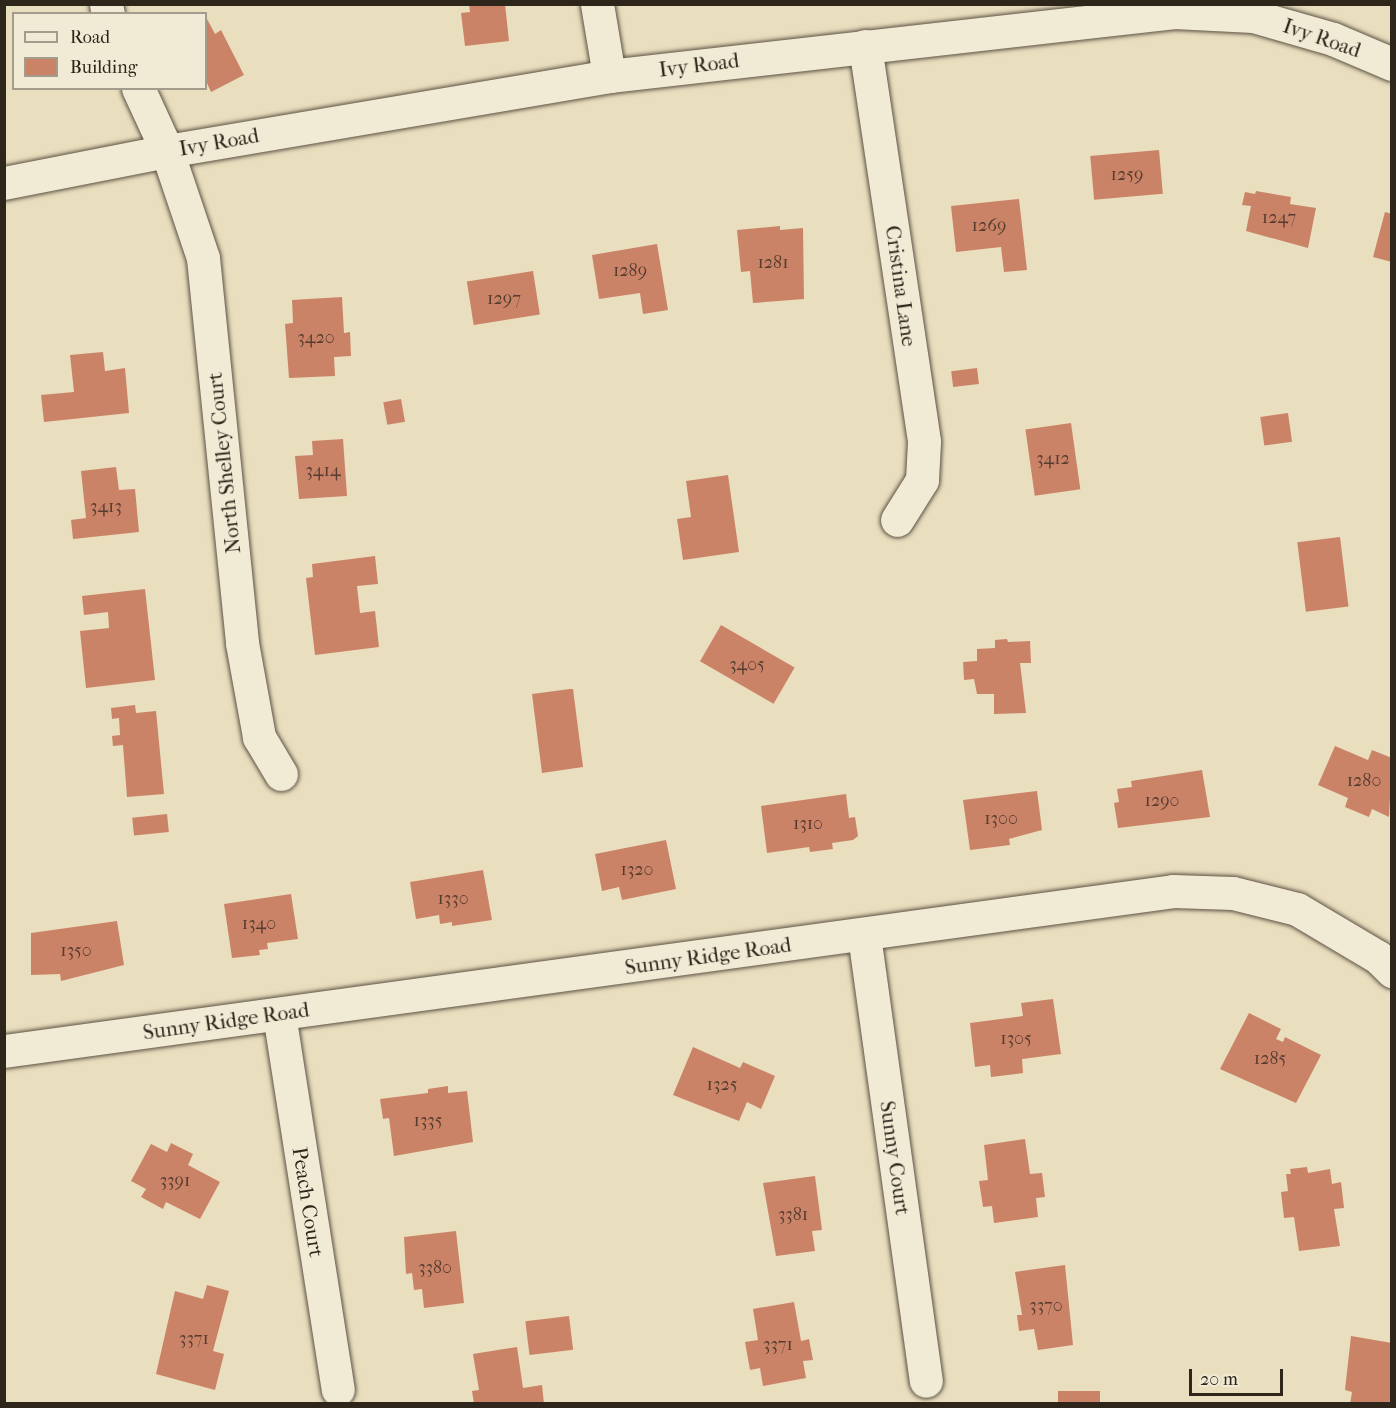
<!DOCTYPE html>
<html>
<head>
<meta charset="utf-8">
<style>
  body { margin:0 }
  #map { position:relative; width:1396px; height:1408px; overflow:hidden; background:#e9debe; font-family:"IM FELL French Canon",serif }
  div>[style] { position:absolute }
  [style*='--x'] { left:calc(var(--x)*1px); top:calc(var(--y)*1px); width:calc(var(--w)*1px); rotate:calc(var(--a)*1deg) }
  .building>* { inset:0; background:#cb8368; transform-origin:0 0 }
  .roads { filter:drop-shadow(0 0 2px #5d5344) drop-shadow(0 0 2px #5d5344) }
  .minor>* { height:33px; margin:-16.5px; padding:0 16.5px; transform-origin:16.5px; border-radius:16.5px; background:#f1ead5 }
  span { translate:-50% -50%; white-space:nowrap; text-align:center; line-height:1.15; -webkit-text-stroke:4.5px #f1ead5; paint-order:stroke }
  .number-label { font-size:18px; color:#553c2e }
  .number-label span { -webkit-text-stroke-width:0 }
  .street-label { font-size:21px; color:#2e251b }
  .frame { position:absolute; inset:0; border:6px solid #2e251b; pointer-events:none }
  .legend { position:absolute; left:12px; top:12px; width:195px; height:78px; box-sizing:border-box; background:#f1ead5; border:2px solid #a39b8b; margin:0; padding:8px 10px; list-style:none; font-size:18px; color:#2e251b }
  .legend li { display:flex; align-items:center; gap:12px; height:30px }
  .legend b { width:30px; border:2px solid #a39b8b }
  .scale { position:absolute; left:1189px; top:1369px; width:94px; height:27px; box-sizing:border-box; border:3px solid #2e251b; border-top:0; padding-left:8px; font-size:18px; line-height:21px; white-space:nowrap; color:#2e251b; -webkit-text-stroke:4px #f1ead5; paint-order:stroke }
</style>
</head>
<body>
<div id="map">
  <div class="building">
    <i style="clip-path:polygon(469px 4px,505px 4px,509px 41px,465px 46px,461px 13px,470px 12px)"></i>
    <i style="clip-path:polygon(206px 17px,215px 34px,221px 30px,244px 75px,211px 92px,206px 81px)"></i>
    <i style="left:1159px;top:150px;width:44px;height:69px;rotate:85deg"></i>
    <i style="clip-path:polygon(1256px 191px,1291px 197px,1290px 204px,1316px 208px,1308px 248px,1246px 231px,1251px 206px,1242px 205px,1245px 192px,1255px 194px)"></i>
    <i style="clip-path:polygon(1019px 199px,1027px 270px,1004px 272px,1001px 247px,956px 252px,951px 206px)"></i>
    <i style="clip-path:polygon(1385px 212px,1392px 214px,1392px 262px,1373px 257px)"></i>
    <i style="clip-path:polygon(780px 226px,780px 230px,803px 228px,804px 299px,753px 303px,750px 271px,741px 272px,737px 230px)"></i>
    <i style="clip-path:polygon(657px 244px,668px 310px,643px 314px,640px 293px,599px 299px,592px 255px)"></i>
    <i style="left:533px;top:271px;width:44px;height:67px;rotate:81deg"></i>
    <i style="clip-path:polygon(342px 297px,344px 333px,350px 332px,351px 356px,334px 357px,335px 376px,289px 378px,285px 324px,293px 323px,292px 300px)"></i>
    <i style="clip-path:polygon(103px 352px,105px 371px,125px 368px,129px 413px,44px 422px,41px 395px,74px 392px,70px 355px)"></i>
    <i style="left:977px;top:368px;width:16px;height:26px;rotate:83deg"></i>
    <i style="left:401px;top:399px;width:23px;height:18px;rotate:80deg"></i>
    <i style="left:1288px;top:413px;width:29px;height:28px;rotate:82deg"></i>
    <i style="left:1071px;top:423px;width:67px;height:46px;rotate:82deg"></i>
    <i style="clip-path:polygon(343px 439px,347px 496px,299px 499px,295px 456px,313px 455px,312px 441px)"></i>
    <i style="clip-path:polygon(116px 467px,119px 490px,135px 489px,139px 532px,73px 539px,71px 520px,86px 518px,81px 471px)"></i>
    <i style="clip-path:polygon(728px 475px,739px 552px,683px 560px,677px 519px,691px 517px,686px 481px)"></i>
    <i style="left:1340px;top:537px;width:70px;height:43px;rotate:83deg"></i>
    <i style="clip-path:polygon(375px 556px,378px 584px,357px 586px,360px 613px,375px 611px,379px 647px,315px 655px,306px 578px,313px 577px,312px 564px)"></i>
    <i style="clip-path:polygon(145px 589px,155px 680px,86px 688px,80px 631px,109px 628px,108px 612px,84px 615px,82px 596px)"></i>
    <i style="left:721px;top:625px;width:85px;height:42px;rotate:30deg"></i>
    <i style="clip-path:polygon(1007px 639px,1008px 642px,1030px 641px,1031px 663px,1020px 663px,1026px 713px,994px 714px,994px 694px,977px 694px,974px 679px,964px 680px,963px 662px,977px 661px,977px 649px,995px 648px,995px 640px)"></i>
    <i style="clip-path:polygon(570px 689px,573px 689px,583px 767px,542px 773px,532px 694px)"></i>
    <i style="clip-path:polygon(135px 705px,136px 713px,156px 711px,164px 794px,127px 797px,123px 745px,113px 746px,112px 736px,120px 735px,119px 718px,112px 719px,111px 708px)"></i>
    <i style="clip-path:polygon(1335px 746px,1368px 760px,1372px 750px,1392px 758px,1389px 817px,1372px 809px,1369px 817px,1345px 807px,1348px 798px,1318px 785px)"></i>
    <i style="clip-path:polygon(1202px 770px,1210px 817px,1118px 828px,1114px 803px,1119px 802px,1117px 789px,1132px 787px,1131px 781px)"></i>
    <i style="clip-path:polygon(1037px 791px,1042px 830px,1009px 839px,1010px 845px,970px 850px,963px 800px)"></i>
    <i style="clip-path:polygon(846px 794px,849px 818px,855px 817px,858px 836px,853px 840px,832px 843px,833px 849px,810px 852px,809px 847px,767px 853px,761px 806px)"></i>
    <i style="left:167px;top:814px;width:18px;height:35px;rotate:84deg"></i>
    <i style="clip-path:polygon(666px 840px,676px 889px,622px 900px,619px 887px,602px 891px,595px 854px)"></i>
    <i style="clip-path:polygon(483px 870px,492px 920px,452px 926px,452px 922px,440px 924px,439px 915px,416px 919px,410px 882px)"></i>
    <i style="clip-path:polygon(291px 894px,298px 939px,267px 943px,268px 949px,259px 950px,260px 955px,232px 958px,224px 904px)"></i>
    <i style="clip-path:polygon(117px 921px,124px 965px,61px 981px,60px 974px,31px 975px,31px 933px)"></i>
    <i style="clip-path:polygon(1053px 999px,1061px 1054px,1022px 1059px,1023px 1073px,991px 1077px,990px 1065px,975px 1067px,970px 1023px,1023px 1016px,1021px 1003px)"></i>
    <i style="clip-path:polygon(1249px 1013px,1281px 1029px,1276px 1039px,1283px 1042px,1285px 1037px,1321px 1055px,1296px 1103px,1220px 1069px)"></i>
    <i style="clip-path:polygon(693px 1047px,740px 1068px,743px 1062px,775px 1076px,761px 1109px,747px 1102px,739px 1121px,673px 1095px)"></i>
    <i style="clip-path:polygon(448px 1086px,448px 1093px,467px 1091px,473px 1142px,394px 1156px,389px 1118px,383px 1119px,380px 1099px,428px 1093px,428px 1089px)"></i>
    <i style="clip-path:polygon(1025px 1139px,1030px 1174px,1042px 1173px,1045px 1197px,1036px 1198px,1038px 1217px,994px 1223px,992px 1206px,983px 1207px,979px 1181px,988px 1180px,984px 1145px)"></i>
    <i style="clip-path:polygon(171px 1143px,193px 1154px,188px 1165px,220px 1182px,200px 1219px,166px 1202px,163px 1209px,141px 1197px,146px 1189px,131px 1181px,151px 1144px,167px 1152px)"></i>
    <i style="clip-path:polygon(1307px 1167px,1308px 1173px,1330px 1169px,1332px 1184px,1341px 1182px,1344px 1208px,1334px 1209px,1340px 1246px,1299px 1251px,1294px 1217px,1284px 1218px,1281px 1192px,1288px 1191px,1286px 1174px,1291px 1174px,1290px 1169px)"></i>
    <i style="clip-path:polygon(815px 1176px,822px 1230px,812px 1231px,815px 1251px,776px 1256px,763px 1183px)"></i>
    <i style="clip-path:polygon(456px 1231px,464px 1303px,424px 1308px,422px 1289px,414px 1290px,412px 1273px,406px 1274px,404px 1237px)"></i>
    <i style="clip-path:polygon(1065px 1265px,1073px 1345px,1038px 1350px,1034px 1329px,1019px 1331px,1017px 1315px,1022px 1315px,1015px 1272px)"></i>
    <i style="clip-path:polygon(207px 1285px,229px 1291px,213px 1351px,224px 1354px,215px 1390px,156px 1374px,175px 1291px,203px 1299px)"></i>
    <i style="clip-path:polygon(794px 1302px,801px 1341px,809px 1339px,813px 1360px,803px 1361px,806px 1378px,763px 1386px,760px 1368px,750px 1370px,745px 1342px,758px 1340px,753px 1309px)"></i>
    <i style="left:569px;top:1316px;width:34px;height:44px;rotate:83deg"></i>
    <i style="clip-path:polygon(1351px 1336px,1392px 1343px,1392px 1398px,1388px 1404px,1350px 1404px,1352px 1392px,1345px 1390px)"></i>
    <i style="clip-path:polygon(517px 1347px,523px 1388px,542px 1385px,544px 1404px,474px 1404px,472px 1391px,479px 1390px,473px 1354px)"></i>
    <i style="left:1058px;top:1391px;width:42px;height:13px"></i>
  </div>
  <div class="roads">
    <div class="minor">
      <i style="--x:106;--y:4;--w:10;--a:79"></i>
      <i style="--x:597;--y:4;--w:73;--a:80.5"></i>
      <i style="--x:865;--y:46;--w:400;--a:81.5"></i>
      <i style="--x:924;--y:442;--w:38;--a:93"></i>
      <i style="--x:922;--y:480;--w:47;--a:122"></i>
      <i style="--x:138;--y:88;--w:69;--a:65.3"></i>
      <i style="--x:167;--y:151;--w:113;--a:71.4"></i>
      <i style="--x:203;--y:258;--w:387;--a:84.2"></i>
      <i style="--x:242;--y:643;--w:96;--a:79.7"></i>
      <i style="--x:259;--y:737;--w:43;--a:59.3"></i>
      <i style="--x:4;--y:183;--w:166;--a:-11.1"></i>
      <i style="--x:167;--y:151;--w:448;--a:-9.6"></i>
      <i style="--x:609;--y:76;--w:569;--a:-6.46"></i>
      <i style="--x:1174;--y:12;--w:79;--a:2.9"></i>
      <i style="--x:1253;--y:16;--w:83;--a:16"></i>
      <i style="--x:1333;--y:39;--w:64;--a:23"></i>
      <i style="--x:864;--y:935;--w:450;--a:82.1"></i>
      <i style="--x:279;--y:1014;--w:380;--a:81.1"></i>
      <i style="--x:4;--y:1051;--w:1180;--a:-7.79"></i>
      <i style="--x:1173;--y:891;--w:60;--a:1.9"></i>
      <i style="--x:1233;--y:893;--w:66;--a:14"></i>
      <i style="--x:1297;--y:909;--w:94;--a:30.7"></i>
      <i style="--x:1378;--y:957;--w:20;--a:45"></i>
    </div>
  </div>
  <div class="number-label">
    <span style="left:1127px;top:175px">1259</span>
    <span style="left:1279px;top:218px">1247</span>
    <span style="left:989px;top:226px">1269</span>
    <span style="left:773px;top:263px">1281</span>
    <span style="left:630px;top:271px">1289</span>
    <span style="left:504px;top:299px">1297</span>
    <span style="left:316px;top:338px">3420</span>
    <span style="left:1053px;top:459px">3412</span>
    <span style="left:323px;top:471px">3414</span>
    <span style="left:106px;top:507px">3413</span>
    <span style="left:747px;top:665px">3405</span>
    <span style="left:1364px;top:781px">1280</span>
    <span style="left:1162px;top:801px">1290</span>
    <span style="left:1001px;top:819px">1300</span>
    <span style="left:808px;top:824px">1310</span>
    <span style="left:637px;top:870px">1320</span>
    <span style="left:453px;top:899px">1330</span>
    <span style="left:259px;top:924px">1340</span>
    <span style="left:76px;top:951px">1350</span>
    <span style="left:1016px;top:1039px">1305</span>
    <span style="left:1270px;top:1059px">1285</span>
    <span style="left:722px;top:1085px">1325</span>
    <span style="left:428px;top:1121px">1335</span>
    <span style="left:175px;top:1181px">3391</span>
    <span style="left:793px;top:1215px">3381</span>
    <span style="left:435px;top:1268px">3380</span>
    <span style="left:1046px;top:1306px">3370</span>
    <span style="left:194px;top:1339px">3371</span>
    <span style="left:778px;top:1345px">3371</span>
  </div>
  <div class="street-label">
    <span style="left:1322px;top:38px;rotate:19deg">Ivy Road</span>
    <span style="left:699px;top:65px;rotate:-7deg">Ivy Road</span>
    <span style="left:219px;top:142px;rotate:-10deg">Ivy Road</span>
    <span style="left:901px;top:286px;rotate:82deg">Cristina Lane</span>
    <span style="left:224px;top:463px;rotate:-96deg">North Shelley Court</span>
    <span style="left:708px;top:956px;rotate:-8deg">Sunny Ridge Road</span>
    <span style="left:226px;top:1021px;rotate:-8deg">Sunny Ridge Road</span>
    <span style="left:895px;top:1158px;rotate:82deg">Sunny Court</span>
    <span style="left:308px;top:1202px;rotate:81deg">Peach Court</span>
  </div>
  <div class="frame"></div>
  <ul class="legend">
  <li><b style="height:8px;background:#f1ead5"></b>Road</li>
  <li><b style="height:16px;background:#cb8368"></b>Building</li>
  </ul>
  <div class="scale">20 m</div>
</div>
</body>
</html>
